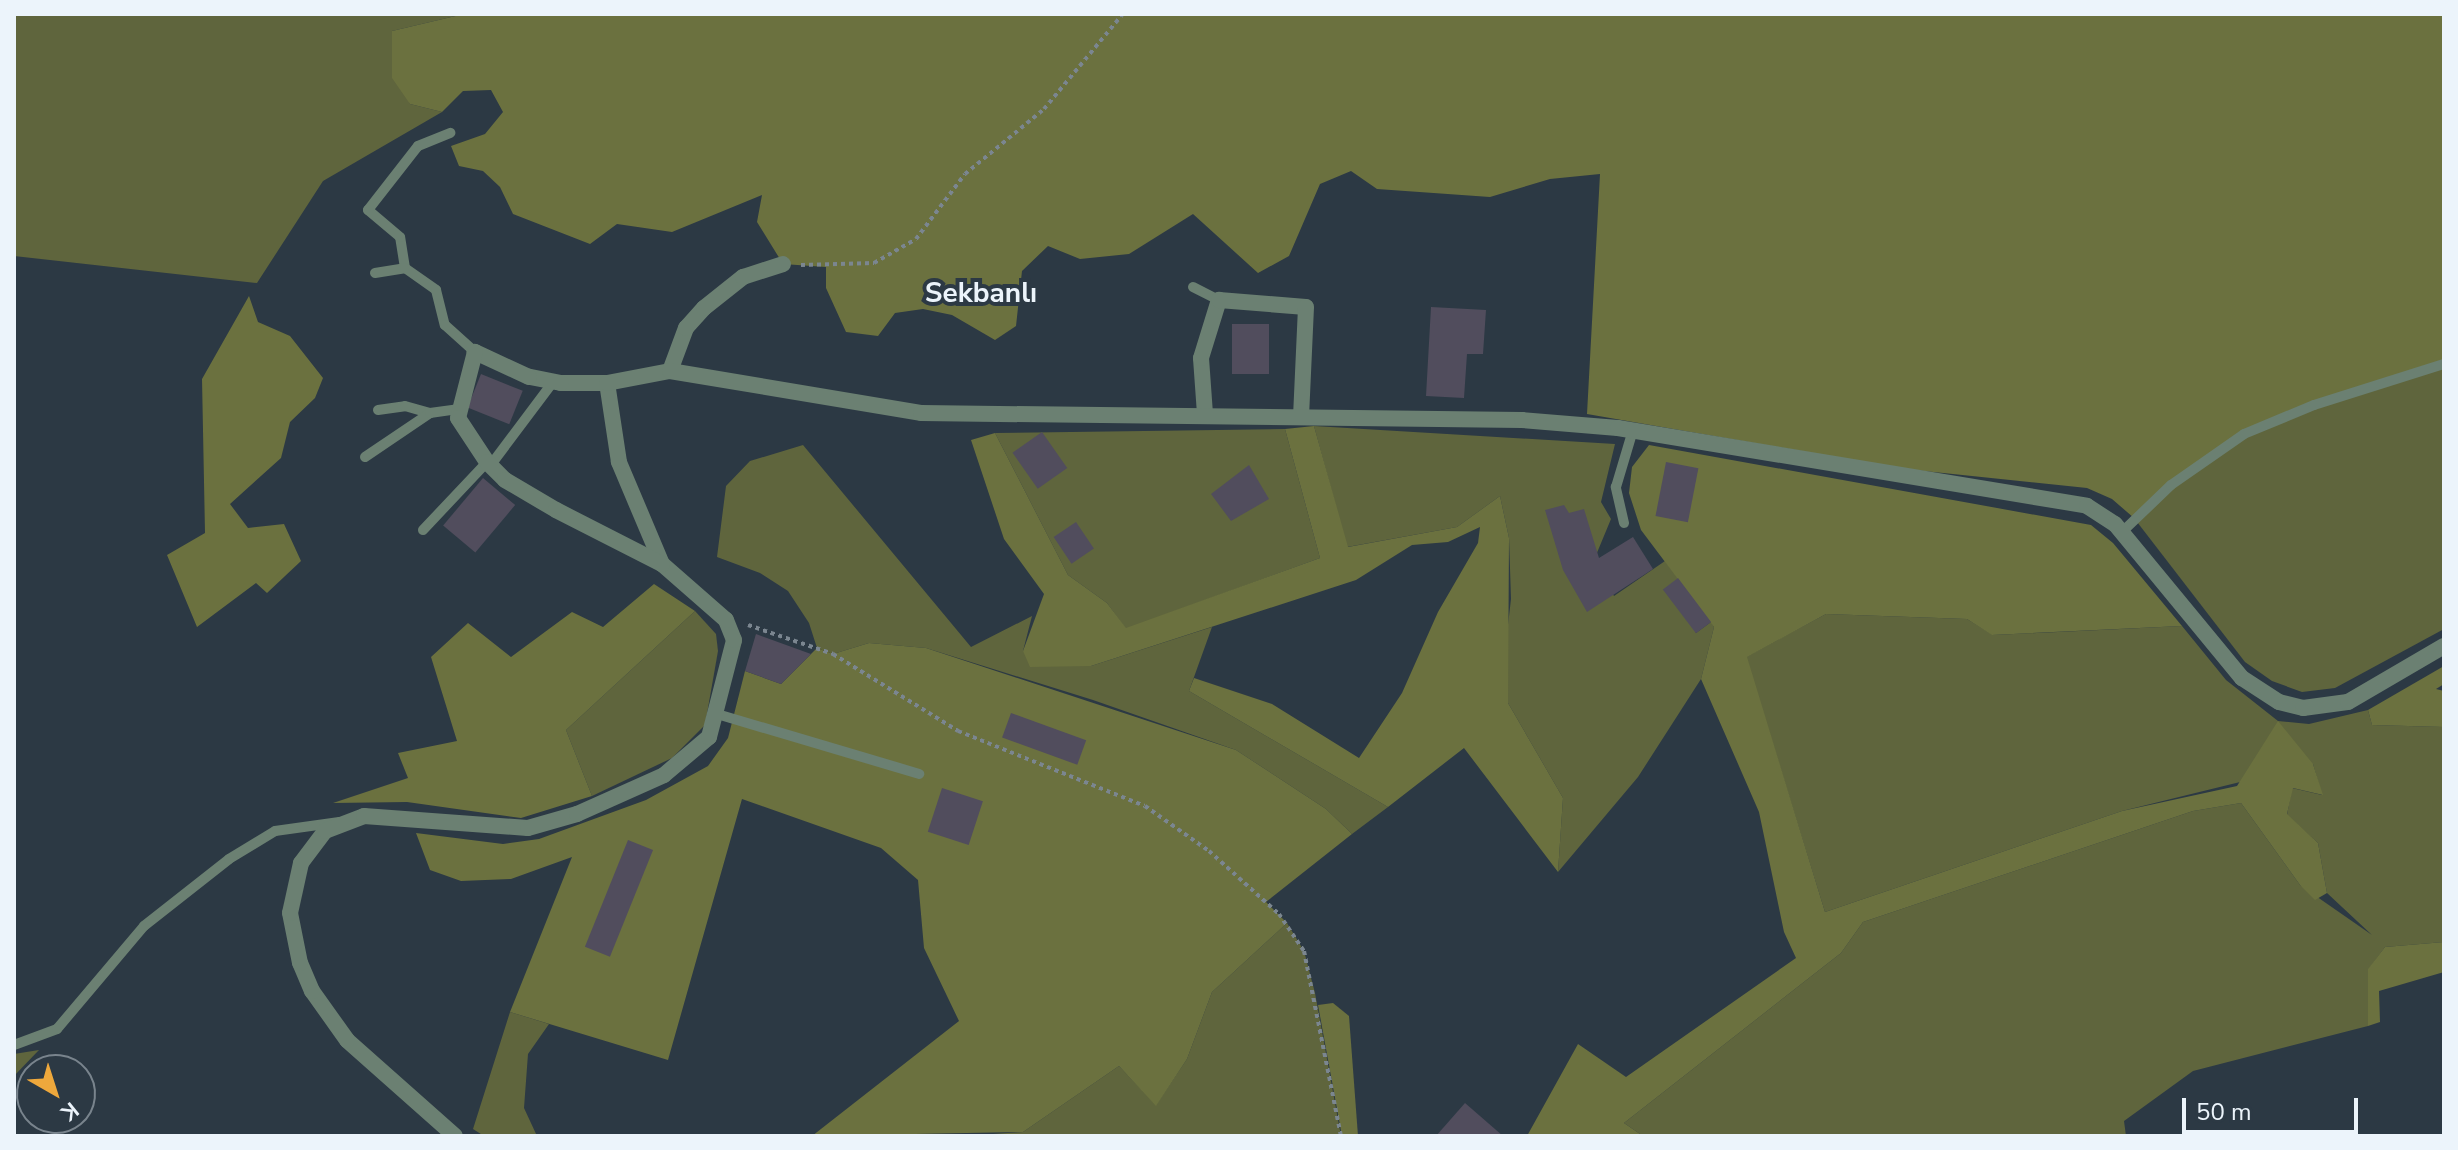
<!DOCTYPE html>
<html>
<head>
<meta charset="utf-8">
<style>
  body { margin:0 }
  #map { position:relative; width:2458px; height:1150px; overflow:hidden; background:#2c3944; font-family:"Nunito Sans",sans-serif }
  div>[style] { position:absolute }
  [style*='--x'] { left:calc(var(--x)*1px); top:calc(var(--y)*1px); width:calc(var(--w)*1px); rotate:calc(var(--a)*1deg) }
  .green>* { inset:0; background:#5f653d }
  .forest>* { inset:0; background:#6b713f }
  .building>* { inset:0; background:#514d5d; transform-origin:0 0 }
  .path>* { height:4px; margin-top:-2px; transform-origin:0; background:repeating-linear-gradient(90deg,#7b8690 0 4px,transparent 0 8px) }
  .service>* { height:10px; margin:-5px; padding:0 5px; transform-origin:5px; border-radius:5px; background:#6b8072 }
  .minor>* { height:16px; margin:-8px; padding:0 8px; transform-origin:8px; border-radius:8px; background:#6b8072 }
  .tertiary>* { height:16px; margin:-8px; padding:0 8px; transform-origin:8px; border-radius:8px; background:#6b8072 }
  span { translate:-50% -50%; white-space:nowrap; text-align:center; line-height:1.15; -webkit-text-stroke:8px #2c3944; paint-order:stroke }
  .quarter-label { font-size:28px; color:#ecf4fb; font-weight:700 }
  .frame { position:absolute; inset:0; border:16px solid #ecf4fb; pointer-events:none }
  .north { position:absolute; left:16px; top:1054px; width:80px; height:80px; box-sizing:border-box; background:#2c3944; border:2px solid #79848d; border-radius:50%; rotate:141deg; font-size:22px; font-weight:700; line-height:32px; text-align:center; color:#ecf4fb }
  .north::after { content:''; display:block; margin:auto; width:28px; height:36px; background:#eea83c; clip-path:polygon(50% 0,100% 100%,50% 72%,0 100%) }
  .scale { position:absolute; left:2182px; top:1098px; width:176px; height:36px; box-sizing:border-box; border:4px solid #ecf4fb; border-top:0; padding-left:10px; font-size:24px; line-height:28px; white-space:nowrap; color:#ecf4fb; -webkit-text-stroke:6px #2c3944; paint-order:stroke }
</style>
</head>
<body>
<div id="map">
  <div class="green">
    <i style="clip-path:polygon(14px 14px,464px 14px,392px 31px,410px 104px,442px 112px,323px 181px,257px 283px,14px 256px)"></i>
    <i style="clip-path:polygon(2444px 364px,2444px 629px,2335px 688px,2302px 692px,2272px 681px,2245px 662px,2134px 518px,2244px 434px)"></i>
    <i style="clip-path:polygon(1314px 426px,1615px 444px,1601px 502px,1611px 519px,1594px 560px,1614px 596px,1665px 561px,1678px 578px,1696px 633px,1711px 622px,1714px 627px,1701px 679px,1638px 777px,1558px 872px,1563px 798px,1508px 703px,1506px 642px,1511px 599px,1509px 538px,1500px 496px,1457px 527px,1347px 547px)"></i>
    <i style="clip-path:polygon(1285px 429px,1320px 558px,1126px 629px,1107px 603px,1068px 575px,995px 433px)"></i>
    <i style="clip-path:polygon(803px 445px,971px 647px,1032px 616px,1023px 651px,1091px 666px,1212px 627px,1189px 691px,1388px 807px,1352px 834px,1326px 809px,1236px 750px,1093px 700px,926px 648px,869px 643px,833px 654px,817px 648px,809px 623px,788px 591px,760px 573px,717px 557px,726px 486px,750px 461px)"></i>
    <i style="clip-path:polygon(695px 611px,716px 634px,718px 651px,705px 725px,672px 758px,592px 796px,566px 730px)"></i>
    <i style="clip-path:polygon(1826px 614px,1967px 619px,1993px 635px,2182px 626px,2226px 680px,2278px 721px,2309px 724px,2368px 710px,2372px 725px,2444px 727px,2444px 942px,2385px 947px,2368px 970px,2368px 1026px,2193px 1071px,2124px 1121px,2126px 1136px,1643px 1136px,1624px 1123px,1841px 953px,1863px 922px,2193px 811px,2241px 803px,2300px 885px,2372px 935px,2327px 893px,2318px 843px,2287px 815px,2292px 788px,2322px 795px,2313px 764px,2122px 811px,1825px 912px,1746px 657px)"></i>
    <i style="clip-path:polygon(1287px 923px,1304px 951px,1315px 993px,1341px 1136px,964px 1136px,1023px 1132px,1119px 1066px,1156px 1105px,1187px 1059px,1212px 992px)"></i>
    <i style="clip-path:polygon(510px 1012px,549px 1024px,528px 1054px,524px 1108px,537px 1136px,484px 1136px,473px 1129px)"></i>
    <i style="clip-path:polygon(39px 1050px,14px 1076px,14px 1054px)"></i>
  </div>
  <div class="forest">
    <i style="clip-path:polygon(464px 14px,2444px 14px,2444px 364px,2244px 434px,2134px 518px,2112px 499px,2087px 488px,1905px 469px,1587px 414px,1600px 174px,1550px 179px,1490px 197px,1377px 189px,1351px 171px,1320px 184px,1289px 256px,1258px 273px,1193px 214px,1129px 254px,1080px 259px,1048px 246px,1022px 271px,1016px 326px,995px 340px,952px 315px,923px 309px,895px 313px,878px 336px,846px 332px,826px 288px,826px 267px,783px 264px,757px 222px,762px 195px,672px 232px,617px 224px,590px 244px,513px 214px,500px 187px,483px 171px,459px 166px,451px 146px,485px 134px,503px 112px,491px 90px,463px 91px,442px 112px,410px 104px,392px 78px,392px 31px)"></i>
    <i style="clip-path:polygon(249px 296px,258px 322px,290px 336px,323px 378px,315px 398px,290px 422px,281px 458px,230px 504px,248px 528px,284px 524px,301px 561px,267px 593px,256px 583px,197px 627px,167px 555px,205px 533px,202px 379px)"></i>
    <i style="clip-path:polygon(1314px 426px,1348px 547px,1457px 527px,1500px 496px,1509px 538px,1508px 703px,1563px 798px,1558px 872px,1464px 748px,1388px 807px,1189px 691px,1194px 678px,1272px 704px,1359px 758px,1402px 693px,1438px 612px,1478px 543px,1480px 527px,1448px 542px,1412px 545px,1356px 580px,1091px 666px,1030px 667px,1023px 651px,1044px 594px,1004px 539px,971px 440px,995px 433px,1068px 575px,1107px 603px,1126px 628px,1320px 558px,1285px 429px)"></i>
    <i style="clip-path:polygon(1649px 445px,2091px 525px,2113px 543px,2182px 626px,1992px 635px,1967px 619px,1826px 614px,1747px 657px,1825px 912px,2122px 811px,2237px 786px,2278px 721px,2313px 764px,2323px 795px,2293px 788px,2287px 814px,2318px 843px,2327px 893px,2315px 900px,2300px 885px,2241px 803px,2193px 811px,1863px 922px,1841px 953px,1624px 1123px,1643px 1136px,1527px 1136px,1578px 1044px,1626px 1077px,1796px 958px,1784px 932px,1759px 812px,1701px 679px,1714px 627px,1641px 530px,1629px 493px,1632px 467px)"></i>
    <i style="clip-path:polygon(654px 584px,695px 611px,566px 730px,592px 796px,521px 818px,407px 802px,333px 803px,408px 778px,398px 753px,457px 741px,431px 657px,468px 623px,511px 657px,572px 612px,603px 627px)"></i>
    <i style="clip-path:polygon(869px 643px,926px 648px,1236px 750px,1326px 809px,1352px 834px,1266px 902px,1287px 923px,1212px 992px,1187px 1059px,1156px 1106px,1119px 1066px,1023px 1132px,812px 1136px,959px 1021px,924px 948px,918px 880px,881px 848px,742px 799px,668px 1060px,510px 1012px,572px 857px,511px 879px,461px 881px,430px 870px,416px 833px,503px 844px,539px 839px,646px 800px,708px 766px,728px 738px,745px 671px,781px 684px,817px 648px,833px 654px)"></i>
    <i style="clip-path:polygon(2444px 666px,2444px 684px,2436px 689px,2444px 691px,2444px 727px,2372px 725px,2368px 710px)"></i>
    <i style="clip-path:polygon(2444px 942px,2444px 972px,2379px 991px,2380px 1022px,2368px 1026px,2368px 969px,2385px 947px)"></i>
    <i style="clip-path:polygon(1333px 1003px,1349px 1016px,1358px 1136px,1342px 1136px,1318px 1005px)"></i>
  </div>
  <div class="building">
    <i style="clip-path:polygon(1431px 307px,1486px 310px,1483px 354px,1467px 354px,1464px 398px,1426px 396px)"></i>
    <i style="left:1232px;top:324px;width:37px;height:50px"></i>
    <i style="left:481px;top:374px;width:45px;height:36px;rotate:22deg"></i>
    <i style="left:1042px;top:432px;width:44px;height:36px;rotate:55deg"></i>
    <i style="left:1666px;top:462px;width:33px;height:55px;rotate:11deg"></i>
    <i style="clip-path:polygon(1249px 465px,1269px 499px,1231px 521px,1211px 494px)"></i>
    <i style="left:483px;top:478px;width:42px;height:62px;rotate:40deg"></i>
    <i style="clip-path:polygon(1564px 505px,1569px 513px,1584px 509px,1599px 558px,1633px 537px,1653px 569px,1587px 612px,1563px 570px,1545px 510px)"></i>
    <i style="left:1076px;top:522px;width:32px;height:27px;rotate:56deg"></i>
    <i style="left:1678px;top:578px;width:55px;height:19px;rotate:53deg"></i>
    <i style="clip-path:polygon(756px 634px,811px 654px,781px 684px,745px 671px)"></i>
    <i style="left:1011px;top:713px;width:80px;height:26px;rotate:20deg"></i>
    <i style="left:942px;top:788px;width:43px;height:46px;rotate:18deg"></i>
    <i style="left:628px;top:840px;width:27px;height:115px;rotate:22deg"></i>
    <i style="clip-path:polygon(1465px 1103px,1503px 1136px,1436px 1136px)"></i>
  </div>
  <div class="path">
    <i style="--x:801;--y:265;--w:73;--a:-1.6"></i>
    <i style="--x:874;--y:263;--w:48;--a:-29.7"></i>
    <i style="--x:916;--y:239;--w:81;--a:-53"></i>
    <i style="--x:965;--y:174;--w:102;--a:-39.4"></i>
    <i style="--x:1044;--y:109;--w:124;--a:-50.3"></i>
    <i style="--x:748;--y:625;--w:90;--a:18.8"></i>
    <i style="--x:833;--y:654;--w:147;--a:31.6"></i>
    <i style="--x:958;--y:731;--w:201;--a:21.9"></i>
    <i style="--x:1145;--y:806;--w:78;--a:35.1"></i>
    <i style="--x:1209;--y:851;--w:94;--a:42"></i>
    <i style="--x:1279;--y:914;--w:45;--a:56"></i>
    <i style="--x:1304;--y:951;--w:189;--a:78.7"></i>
  </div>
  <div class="service">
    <i style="--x:405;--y:268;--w:31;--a:-99"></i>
    <i style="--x:400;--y:237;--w:42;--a:-139.8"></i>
    <i style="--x:368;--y:210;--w:81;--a:-52"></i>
    <i style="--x:418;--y:146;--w:35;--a:-22"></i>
    <i style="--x:375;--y:273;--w:30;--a:-9"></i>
    <i style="--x:405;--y:268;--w:38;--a:35"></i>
    <i style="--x:436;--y:290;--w:36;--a:76"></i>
    <i style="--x:445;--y:325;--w:40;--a:42"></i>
    <i style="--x:1193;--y:287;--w:29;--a:27"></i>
    <i style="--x:378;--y:410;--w:27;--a:-8"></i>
    <i style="--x:405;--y:406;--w:26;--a:16"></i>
    <i style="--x:365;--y:457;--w:78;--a:-34.1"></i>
    <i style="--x:430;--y:413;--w:28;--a:-8"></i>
    <i style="--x:490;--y:466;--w:105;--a:-53.1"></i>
    <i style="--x:1624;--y:523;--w:37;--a:-103"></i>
    <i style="--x:1616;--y:487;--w:59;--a:-73.4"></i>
    <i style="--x:423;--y:530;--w:93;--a:-46.7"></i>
    <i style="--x:2122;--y:532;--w:68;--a:-43.8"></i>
    <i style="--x:2171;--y:485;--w:89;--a:-34.9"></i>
    <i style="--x:2244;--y:434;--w:76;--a:-22.5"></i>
    <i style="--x:2314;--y:405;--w:136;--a:-17.5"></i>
    <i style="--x:717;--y:714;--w:211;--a:16.5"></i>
    <i style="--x:14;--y:1045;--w:46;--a:-20.4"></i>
    <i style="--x:57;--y:1029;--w:135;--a:-49.8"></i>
    <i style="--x:144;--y:926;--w:108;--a:-38.2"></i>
    <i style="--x:229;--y:859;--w:54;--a:-31.3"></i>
    <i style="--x:275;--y:831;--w:65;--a:-8"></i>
  </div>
  <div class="minor">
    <i style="--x:670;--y:371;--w:46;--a:-69.6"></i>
    <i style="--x:686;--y:328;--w:27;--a:-48"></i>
    <i style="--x:704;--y:308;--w:50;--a:-38.5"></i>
    <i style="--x:743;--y:277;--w:42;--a:-18"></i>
    <i style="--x:1205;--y:414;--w:56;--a:-94.1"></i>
    <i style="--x:1201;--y:358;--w:61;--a:-72.8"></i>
    <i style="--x:1219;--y:300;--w:87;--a:4.6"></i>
    <i style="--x:1306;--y:307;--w:109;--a:92.6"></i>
    <i style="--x:455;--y:1136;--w:144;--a:-138.4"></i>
    <i style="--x:347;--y:1040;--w:60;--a:-125.5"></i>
    <i style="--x:312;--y:991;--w:30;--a:-113"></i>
    <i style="--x:300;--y:963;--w:51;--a:-101.3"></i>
    <i style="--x:290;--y:913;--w:51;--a:-77.6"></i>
    <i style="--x:301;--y:863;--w:40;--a:-53"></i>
    <i style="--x:325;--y:831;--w:42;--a:-21"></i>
    <i style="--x:364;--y:816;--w:164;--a:4.2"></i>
    <i style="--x:528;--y:828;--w:51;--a:-15.9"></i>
    <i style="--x:577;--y:814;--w:95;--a:-24.1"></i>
    <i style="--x:664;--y:775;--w:59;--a:-40.2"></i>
    <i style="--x:709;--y:737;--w:100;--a:-75.5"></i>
    <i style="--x:734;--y:640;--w:22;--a:-112"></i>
    <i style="--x:726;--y:620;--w:85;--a:-138.8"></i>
    <i style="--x:662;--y:564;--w:111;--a:-112.9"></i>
    <i style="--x:619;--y:462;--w:80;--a:-98.6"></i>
    <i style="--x:607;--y:383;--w:46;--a:180"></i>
    <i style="--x:561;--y:383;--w:33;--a:-169"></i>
    <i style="--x:529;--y:377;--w:60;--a:-155.2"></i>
    <i style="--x:475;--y:352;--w:68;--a:104.4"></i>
    <i style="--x:458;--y:418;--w:53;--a:56.6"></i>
    <i style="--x:487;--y:462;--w:25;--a:45"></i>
    <i style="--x:505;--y:480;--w:59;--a:30.5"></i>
    <i style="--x:556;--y:510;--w:119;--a:27"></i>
  </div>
  <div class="tertiary">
    <i style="--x:607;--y:383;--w:64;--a:-10.8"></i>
    <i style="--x:670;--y:371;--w:254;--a:9.5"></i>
    <i style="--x:921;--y:413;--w:601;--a:0.67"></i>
    <i style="--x:1522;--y:420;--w:96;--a:4.8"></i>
    <i style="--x:1618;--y:428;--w:475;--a:9.4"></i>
    <i style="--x:2087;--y:506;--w:33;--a:33"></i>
    <i style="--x:2115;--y:524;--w:200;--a:50.5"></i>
    <i style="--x:2242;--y:678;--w:44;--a:33"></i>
    <i style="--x:2279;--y:702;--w:25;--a:14"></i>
    <i style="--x:2303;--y:708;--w:45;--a:-7.6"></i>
    <i style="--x:2348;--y:702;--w:111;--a:-30.3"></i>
  </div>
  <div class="quarter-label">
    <span style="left:981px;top:293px">Sekbanlı</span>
  </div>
  <div class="frame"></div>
  <div class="north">K</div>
  <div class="scale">50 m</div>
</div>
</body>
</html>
